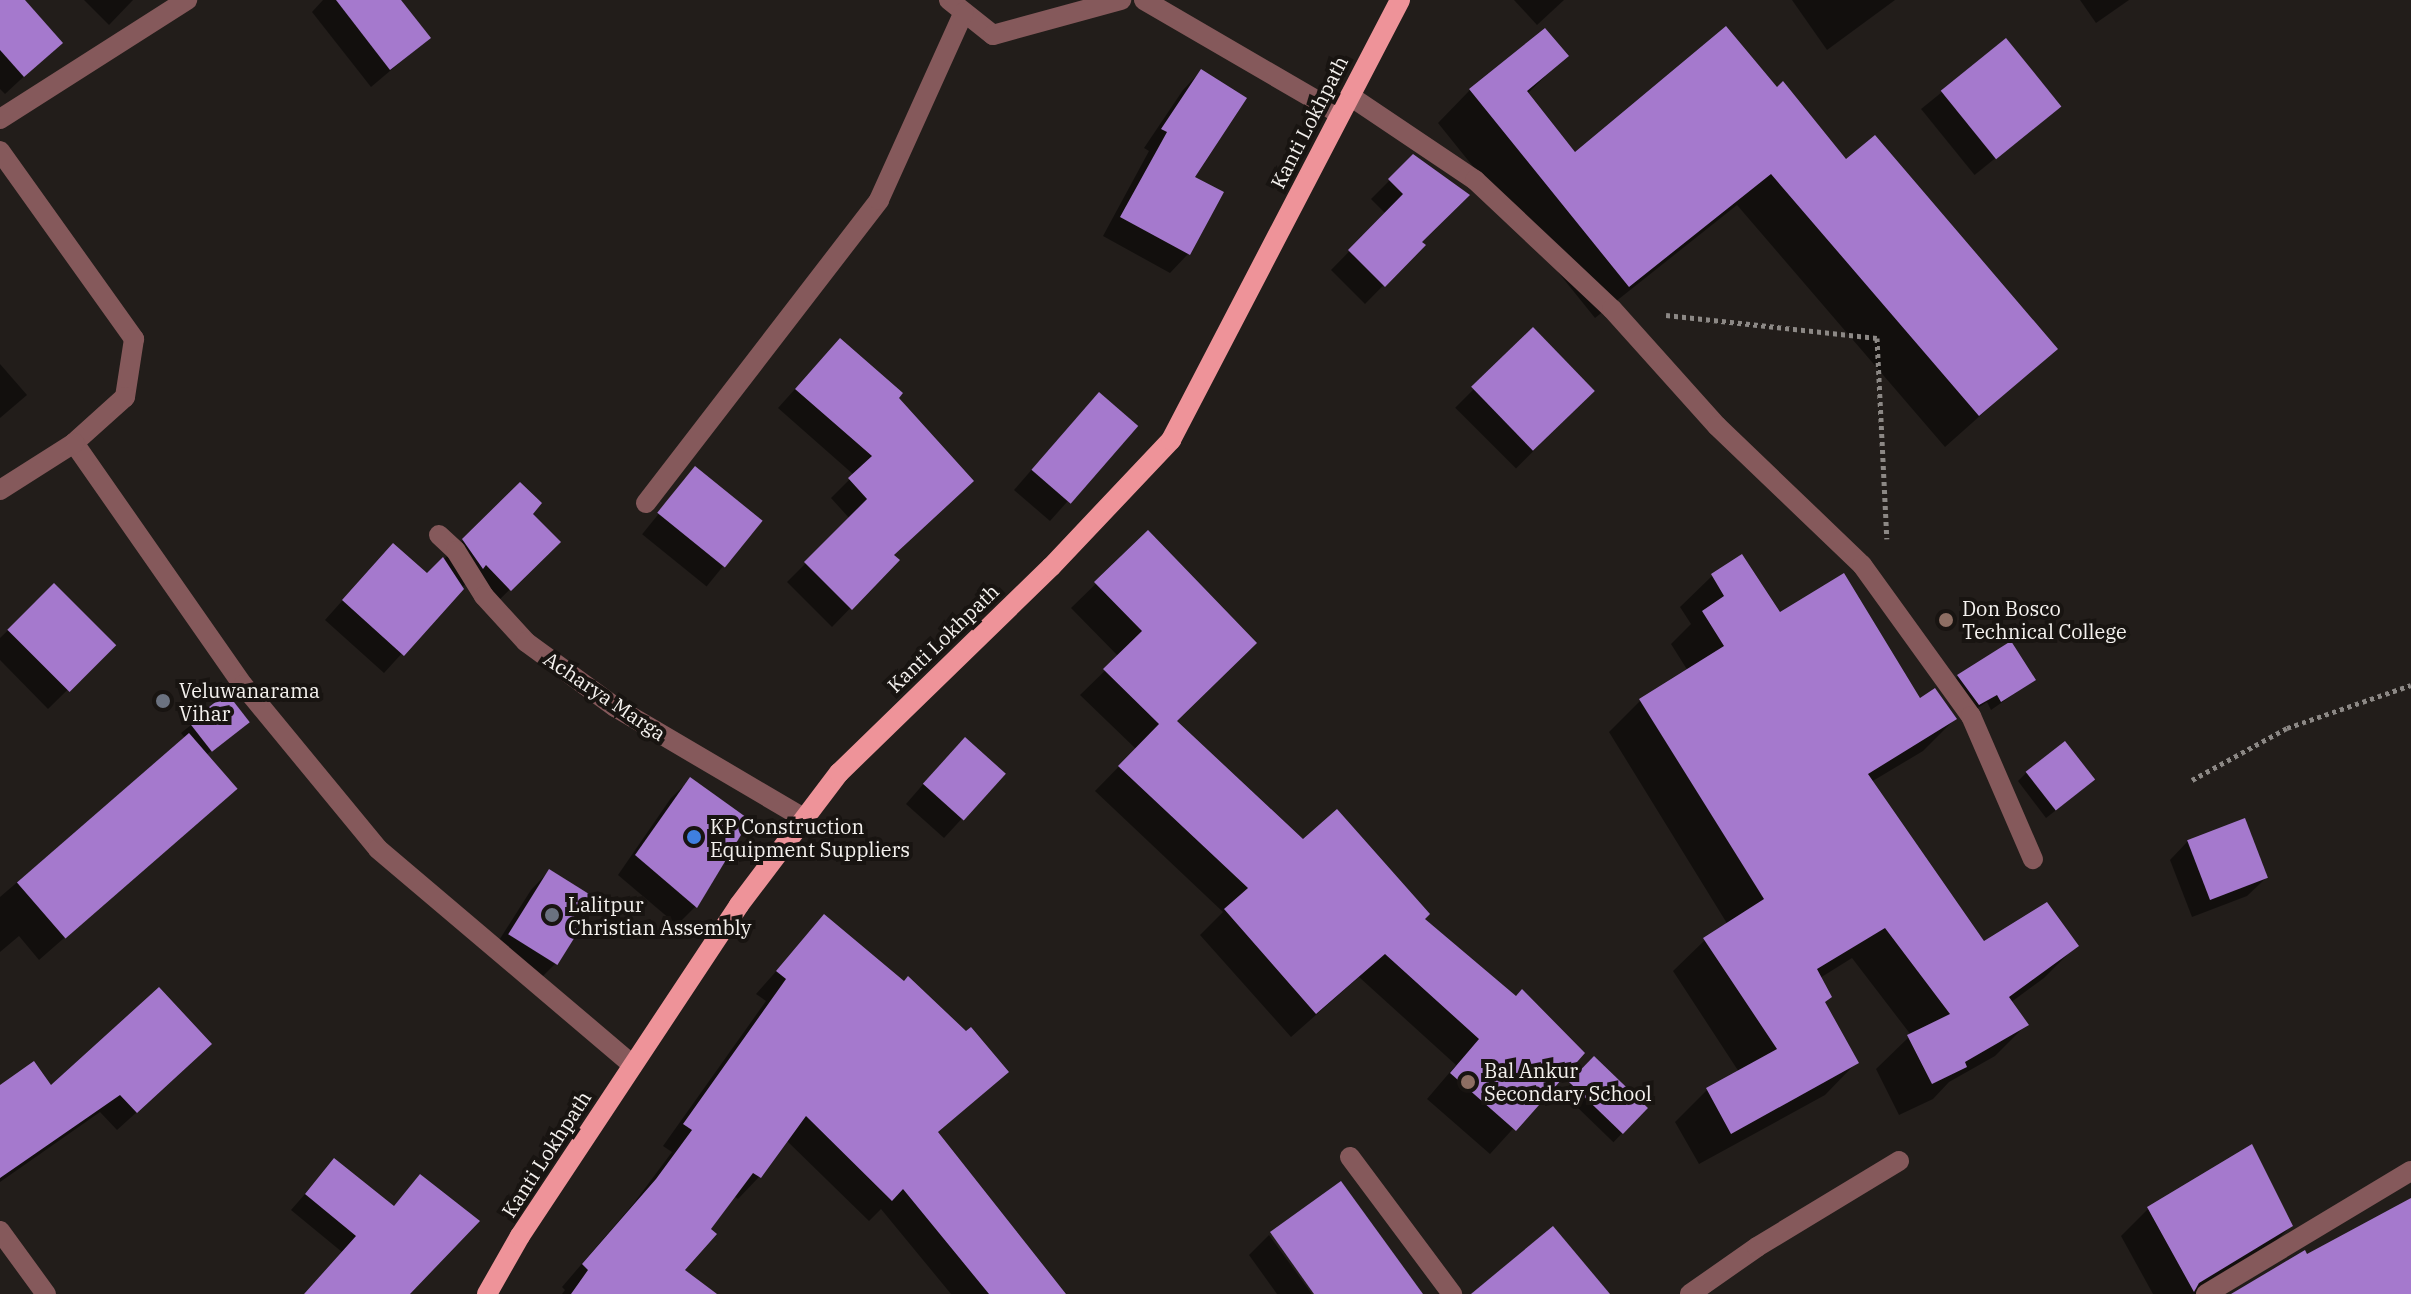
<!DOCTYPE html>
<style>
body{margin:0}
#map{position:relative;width:2411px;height:1294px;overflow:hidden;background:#221d1a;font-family:"IBM Plex Serif",serif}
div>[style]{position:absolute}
.shadow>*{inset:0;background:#0007;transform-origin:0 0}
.building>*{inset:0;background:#a579cd;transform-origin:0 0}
.path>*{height:5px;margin-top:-2.5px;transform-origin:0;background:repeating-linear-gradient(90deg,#8c8885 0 4px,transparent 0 8px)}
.minor>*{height:20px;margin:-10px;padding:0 10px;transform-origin:10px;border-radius:10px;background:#85595b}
.primary>*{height:20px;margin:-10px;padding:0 10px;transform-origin:10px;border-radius:10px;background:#ee9399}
.dots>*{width:22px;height:22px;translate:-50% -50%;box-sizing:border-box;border:4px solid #181411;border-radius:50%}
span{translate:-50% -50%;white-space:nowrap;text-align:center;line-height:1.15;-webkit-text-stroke:8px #181411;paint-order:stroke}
.street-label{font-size:20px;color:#f5f2ef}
.poi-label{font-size:20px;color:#f5f2ef}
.left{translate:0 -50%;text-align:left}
</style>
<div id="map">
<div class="shadow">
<div style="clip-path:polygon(0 0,22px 0,60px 43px,5px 94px,0 89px)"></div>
<div style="clip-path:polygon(84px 0,133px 0,109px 25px)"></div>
<div style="clip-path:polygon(323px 0,399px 0,429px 38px,371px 87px,312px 12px)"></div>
<div style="clip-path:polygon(1514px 0,1564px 0,1537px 25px)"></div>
<div style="clip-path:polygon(1792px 0,1895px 0,1827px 50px)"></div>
<div style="clip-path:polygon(2080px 0,2129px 0,2096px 23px)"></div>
<div style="left:2005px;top:41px;width:85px;height:108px;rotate:51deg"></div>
<div style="clip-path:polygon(1566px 56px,1527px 94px,1575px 155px,1777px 90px,1845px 162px,2055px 349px,1945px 447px,1737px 205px,1595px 318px,1438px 123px,1470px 90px)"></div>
<div style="clip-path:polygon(1201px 71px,1192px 178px,1221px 193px,1188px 254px,1170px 273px,1103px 236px,1149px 151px,1144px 148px,1183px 90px)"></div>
<div style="clip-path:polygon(1413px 157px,1420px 242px,1423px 245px,1365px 304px,1331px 270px,1386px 214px,1371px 199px)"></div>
<div style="left:1533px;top:330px;width:86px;height:110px;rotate:45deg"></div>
<div style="clip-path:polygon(822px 359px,896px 398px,892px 556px,897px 560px,832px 627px,787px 582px,850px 519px,831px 498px,854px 475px,778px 408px)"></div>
<div style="clip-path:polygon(0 364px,27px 395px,0 418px)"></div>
<div style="clip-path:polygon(1081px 413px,1135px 426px,1050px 521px,1014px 490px)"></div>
<div style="left:695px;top:469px;width:83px;height:84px;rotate:39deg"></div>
<div style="clip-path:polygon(520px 484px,530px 514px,558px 542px,491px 608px,467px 582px,384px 673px,325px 620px,375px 564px,427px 576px)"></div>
<div style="clip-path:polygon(1148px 533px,1174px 722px,1303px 842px,1422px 920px,1582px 1053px,1490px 1154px,1427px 1099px,1456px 1065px,1359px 977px,1291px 1037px,1200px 935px,1223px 912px,1095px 791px,1136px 749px,1080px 695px,1119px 657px,1071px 608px)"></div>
<div style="clip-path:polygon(1712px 576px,1955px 719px,1923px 751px,1871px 782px,1983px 944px,2076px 946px,2044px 978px,2010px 1003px,2026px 1025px,1995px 1056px,1949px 1082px,1933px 1099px,1899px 1115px,1876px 1069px,1911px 1035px,1852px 958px,1820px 978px,1823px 1002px,1856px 1063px,1825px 1095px,1699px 1164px,1675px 1122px,1707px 1090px,1739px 1072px,1673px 971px,1705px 940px,1728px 925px,1609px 732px,1641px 700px,1688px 671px,1671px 644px,1691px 624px,1680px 607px)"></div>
<div style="clip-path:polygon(54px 586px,113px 645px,48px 709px,0 660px,0 638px)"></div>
<div style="clip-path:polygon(1958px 676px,2034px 680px,1991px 710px,1987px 702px,1970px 713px,1950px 685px)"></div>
<div style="clip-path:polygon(227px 696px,238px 730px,206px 755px,234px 789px,39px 960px,19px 936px,0 952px,0 897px,185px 738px,181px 733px)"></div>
<div style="clip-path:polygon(946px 758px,1003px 774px,944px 838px,906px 804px)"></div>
<div style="clip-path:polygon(2026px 773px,2083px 789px,2046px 818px,2018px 781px)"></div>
<div style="clip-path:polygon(690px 780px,747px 820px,695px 907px,677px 925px,618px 875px,671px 798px)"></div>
<div style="clip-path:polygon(2188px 841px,2266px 878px,2247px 896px,2192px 917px,2170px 860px)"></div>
<div style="clip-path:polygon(549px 871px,555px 964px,537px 982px,491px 953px,531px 890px)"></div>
<div style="clip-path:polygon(824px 917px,1006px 1072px,937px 1133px,1063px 1294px,951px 1294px,881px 1209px,869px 1221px,786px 1140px,759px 1177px,738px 1199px,734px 1196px,682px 1270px,714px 1294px,562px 1294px,565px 1290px,562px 1287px,634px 1203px,672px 1152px,663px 1146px,766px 1001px,756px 994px)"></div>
<div style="left:1595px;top:1059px;width:71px;height:47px;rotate:44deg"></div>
<div style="clip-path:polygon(191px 1063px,117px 1130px,100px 1112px,0 1182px,0 1087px,51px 1088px)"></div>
<div style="clip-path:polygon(334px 1161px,393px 1208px,420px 1177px,406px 1294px,304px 1294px,342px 1252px,291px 1210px)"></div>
<div style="clip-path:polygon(2148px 1209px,2291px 1226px,2264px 1253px,2196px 1294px,2153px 1294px,2121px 1236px)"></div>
<div style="clip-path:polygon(1269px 1235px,1312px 1294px,1277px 1294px,1249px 1255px)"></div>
</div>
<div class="building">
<div style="clip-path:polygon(0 0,25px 0,63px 43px,24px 77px,0 50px)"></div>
<div style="clip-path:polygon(336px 0,401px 0,431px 38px,390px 70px)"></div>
<div style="clip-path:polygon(1726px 26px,1777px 87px,1783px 81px,1846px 159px,1875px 135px,2058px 349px,1979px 416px,1771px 174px,1629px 287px,1469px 89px,1545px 28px,1569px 56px,1527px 91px,1575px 152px)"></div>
<div style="left:2006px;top:38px;width:88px;height:84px;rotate:51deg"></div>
<div style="clip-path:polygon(1201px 69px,1247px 98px,1195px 177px,1224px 192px,1190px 255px,1120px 217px,1167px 132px,1161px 129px)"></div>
<div style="clip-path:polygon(1413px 154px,1470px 195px,1422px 242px,1426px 245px,1385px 287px,1348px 250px,1403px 194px,1388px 179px)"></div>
<div style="left:1533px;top:327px;width:89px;height:86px;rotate:46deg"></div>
<div style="clip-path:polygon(840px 338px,903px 393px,899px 398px,974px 481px,894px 555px,900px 560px,852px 610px,804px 562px,867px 499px,848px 478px,872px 456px,795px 389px)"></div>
<div style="left:1099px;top:392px;width:52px;height:103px;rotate:41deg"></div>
<div style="left:695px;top:466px;width:87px;height:60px;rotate:39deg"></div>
<div style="clip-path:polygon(520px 482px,542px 503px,533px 514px,561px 542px,511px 591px,486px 565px,483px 569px,462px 539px)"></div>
<div style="clip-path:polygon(1148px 530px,1257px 643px,1177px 721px,1303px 839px,1337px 809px,1430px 914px,1425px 919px,1516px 996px,1522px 989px,1585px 1053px,1516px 1131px,1450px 1073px,1479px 1039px,1385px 954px,1316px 1014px,1224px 909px,1248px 888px,1118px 766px,1159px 724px,1103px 669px,1142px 631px,1094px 582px)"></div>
<div style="clip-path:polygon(393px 543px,427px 573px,443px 557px,464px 589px,404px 656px,342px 600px)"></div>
<div style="clip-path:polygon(1742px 554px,1780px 612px,1844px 573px,1920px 698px,1935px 688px,1957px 719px,1868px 774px,1984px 941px,2047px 902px,2079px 946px,2009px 997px,2029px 1025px,1965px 1062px,1967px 1067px,1932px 1084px,1907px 1035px,1950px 1014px,1885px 928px,1817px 969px,1832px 997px,1825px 1002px,1859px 1063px,1731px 1134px,1706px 1088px,1777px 1049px,1703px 938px,1764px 899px,1639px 699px,1724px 646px,1702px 611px,1724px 596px,1711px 574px)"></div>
<div style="left:54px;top:583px;width:88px;height:66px;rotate:45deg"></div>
<div style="clip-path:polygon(2011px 641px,2036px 680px,2001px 702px,1997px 695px,1979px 705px,1957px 675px)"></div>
<div style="left:227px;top:693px;width:37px;height:48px;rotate:52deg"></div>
<div style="left:189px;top:733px;width:74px;height:228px;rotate:49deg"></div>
<div style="left:965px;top:737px;width:55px;height:63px;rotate:42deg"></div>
<div style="left:2065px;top:741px;width:49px;height:50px;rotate:52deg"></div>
<div style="clip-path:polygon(690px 777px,750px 820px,697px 908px,635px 855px)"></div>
<div style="left:2245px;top:818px;width:64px;height:62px;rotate:69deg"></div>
<div style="left:549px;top:869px;width:58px;height:77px;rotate:32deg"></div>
<div style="clip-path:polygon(824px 914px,904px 981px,908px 976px,966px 1031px,971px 1027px,1009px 1072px,938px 1132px,1066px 1294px,989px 1294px,903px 1189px,892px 1201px,806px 1116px,761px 1178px,753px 1173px,711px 1229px,717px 1234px,685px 1270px,717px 1294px,571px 1294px,588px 1270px,582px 1264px,656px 1179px,692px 1130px,683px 1124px,786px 979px,776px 971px)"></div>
<div style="clip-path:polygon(159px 987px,212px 1044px,137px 1113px,120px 1095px,0 1178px,0 1085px,34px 1061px,51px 1085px)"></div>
<div style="left:1594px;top:1056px;width:75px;height:36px;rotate:44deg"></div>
<div style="clip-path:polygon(2252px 1144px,2293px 1226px,2199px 1283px,2194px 1292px,2147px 1207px)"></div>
<div style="clip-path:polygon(334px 1158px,394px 1206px,420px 1174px,480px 1221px,410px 1294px,304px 1294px,356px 1236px,305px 1194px)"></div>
<div style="clip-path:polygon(1341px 1181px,1423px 1294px,1314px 1294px,1270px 1232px)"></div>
<div style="clip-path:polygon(2411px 1198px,2411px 1294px,2231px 1294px,2305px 1250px,2307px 1254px)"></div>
<div style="clip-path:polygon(1553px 1226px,1610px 1294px,1471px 1294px)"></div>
</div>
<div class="path">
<div style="left:1666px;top:315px;width:212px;rotate:6.2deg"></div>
<div style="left:1877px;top:338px;width:201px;rotate:87.2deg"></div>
<div style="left:2192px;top:780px;width:108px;rotate:-28.7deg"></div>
<div style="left:2287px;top:728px;width:131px;rotate:-19.1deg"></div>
</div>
<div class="minor">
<div style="left:949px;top:0;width:56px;rotate:38.5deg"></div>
<div style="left:993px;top:35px;width:133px;rotate:-15.3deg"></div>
<div style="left:1144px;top:0;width:227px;rotate:30.2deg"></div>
<div style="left:1350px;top:96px;width:151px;rotate:33.9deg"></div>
<div style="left:1475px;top:180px;width:188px;rotate:43.3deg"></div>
<div style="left:1612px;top:309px;width:157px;rotate:48.1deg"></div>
<div style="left:1717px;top:426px;width:201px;rotate:43.8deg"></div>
<div style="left:1862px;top:565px;width:186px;rotate:54.2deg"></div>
<div style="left:1971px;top:716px;width:156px;rotate:66.6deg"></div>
<div style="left:0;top:119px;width:222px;rotate:-32.5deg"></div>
<div style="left:0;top:151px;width:231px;rotate:54.5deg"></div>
<div style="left:134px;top:339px;width:59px;rotate:98.8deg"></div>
<div style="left:125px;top:397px;width:69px;rotate:138deg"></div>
<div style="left:74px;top:443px;width:295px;rotate:55.1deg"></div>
<div style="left:243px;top:685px;width:212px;rotate:50.5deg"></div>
<div style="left:378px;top:849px;width:334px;rotate:40.3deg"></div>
<div style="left:0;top:490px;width:88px;rotate:-32.4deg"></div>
<div style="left:646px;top:503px;width:382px;rotate:-52.4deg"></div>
<div style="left:879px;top:200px;width:206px;rotate:-65.7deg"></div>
<div style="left:439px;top:535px;width:23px;rotate:43deg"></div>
<div style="left:456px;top:551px;width:53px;rotate:58.1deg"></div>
<div style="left:484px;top:596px;width:62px;rotate:47.6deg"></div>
<div style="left:526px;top:642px;width:110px;rotate:36.1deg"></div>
<div style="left:615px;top:707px;width:221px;rotate:30.5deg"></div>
<div style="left:1350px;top:1157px;width:171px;rotate:53.3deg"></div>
<div style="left:0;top:1231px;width:78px;rotate:53.9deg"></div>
<div style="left:1690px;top:1294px;width:82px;rotate:-35deg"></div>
<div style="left:1757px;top:1247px;width:166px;rotate:-31.2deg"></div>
<div style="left:2206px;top:1294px;width:239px;rotate:-31deg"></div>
</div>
<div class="primary">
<div style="left:487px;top:1294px;width:67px;rotate:-60.4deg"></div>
<div style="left:520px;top:1236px;width:397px;rotate:-56.5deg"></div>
<div style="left:739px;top:905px;width:166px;rotate:-52.9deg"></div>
<div style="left:839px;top:773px;width:296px;rotate:-44.2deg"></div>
<div style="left:1051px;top:567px;width:175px;rotate:-46.6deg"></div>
<div style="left:1171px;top:440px;width:496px;rotate:-62.5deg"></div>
</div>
<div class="dots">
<div style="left:1946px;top:620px;background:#8d6e63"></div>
<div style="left:163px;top:701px;background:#6b7280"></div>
<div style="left:694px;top:837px;background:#3f7fe0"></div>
<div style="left:552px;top:915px;background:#6b7280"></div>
<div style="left:1468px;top:1082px;background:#8d6e63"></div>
</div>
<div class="street-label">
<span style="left:1309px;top:122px;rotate:-63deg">Kanti Lokhpath</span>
<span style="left:943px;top:638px;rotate:-44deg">Kanti Lokhpath</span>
<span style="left:605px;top:696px;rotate:34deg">Acharya Marga</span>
<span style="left:546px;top:1154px;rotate:-57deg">Kanti Lokhpath</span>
</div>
<div class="poi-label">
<span class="left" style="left:1962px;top:620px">Don Bosco<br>Technical College</span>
<span class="left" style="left:179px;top:702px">Veluwanarama<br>Vihar</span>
<span class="left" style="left:710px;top:838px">KP Construction<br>Equipment Suppliers</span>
<span class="left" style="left:568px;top:916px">Lalitpur<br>Christian Assembly</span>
<span class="left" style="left:1484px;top:1082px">Bal Ankur<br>Secondary School</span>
</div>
</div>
